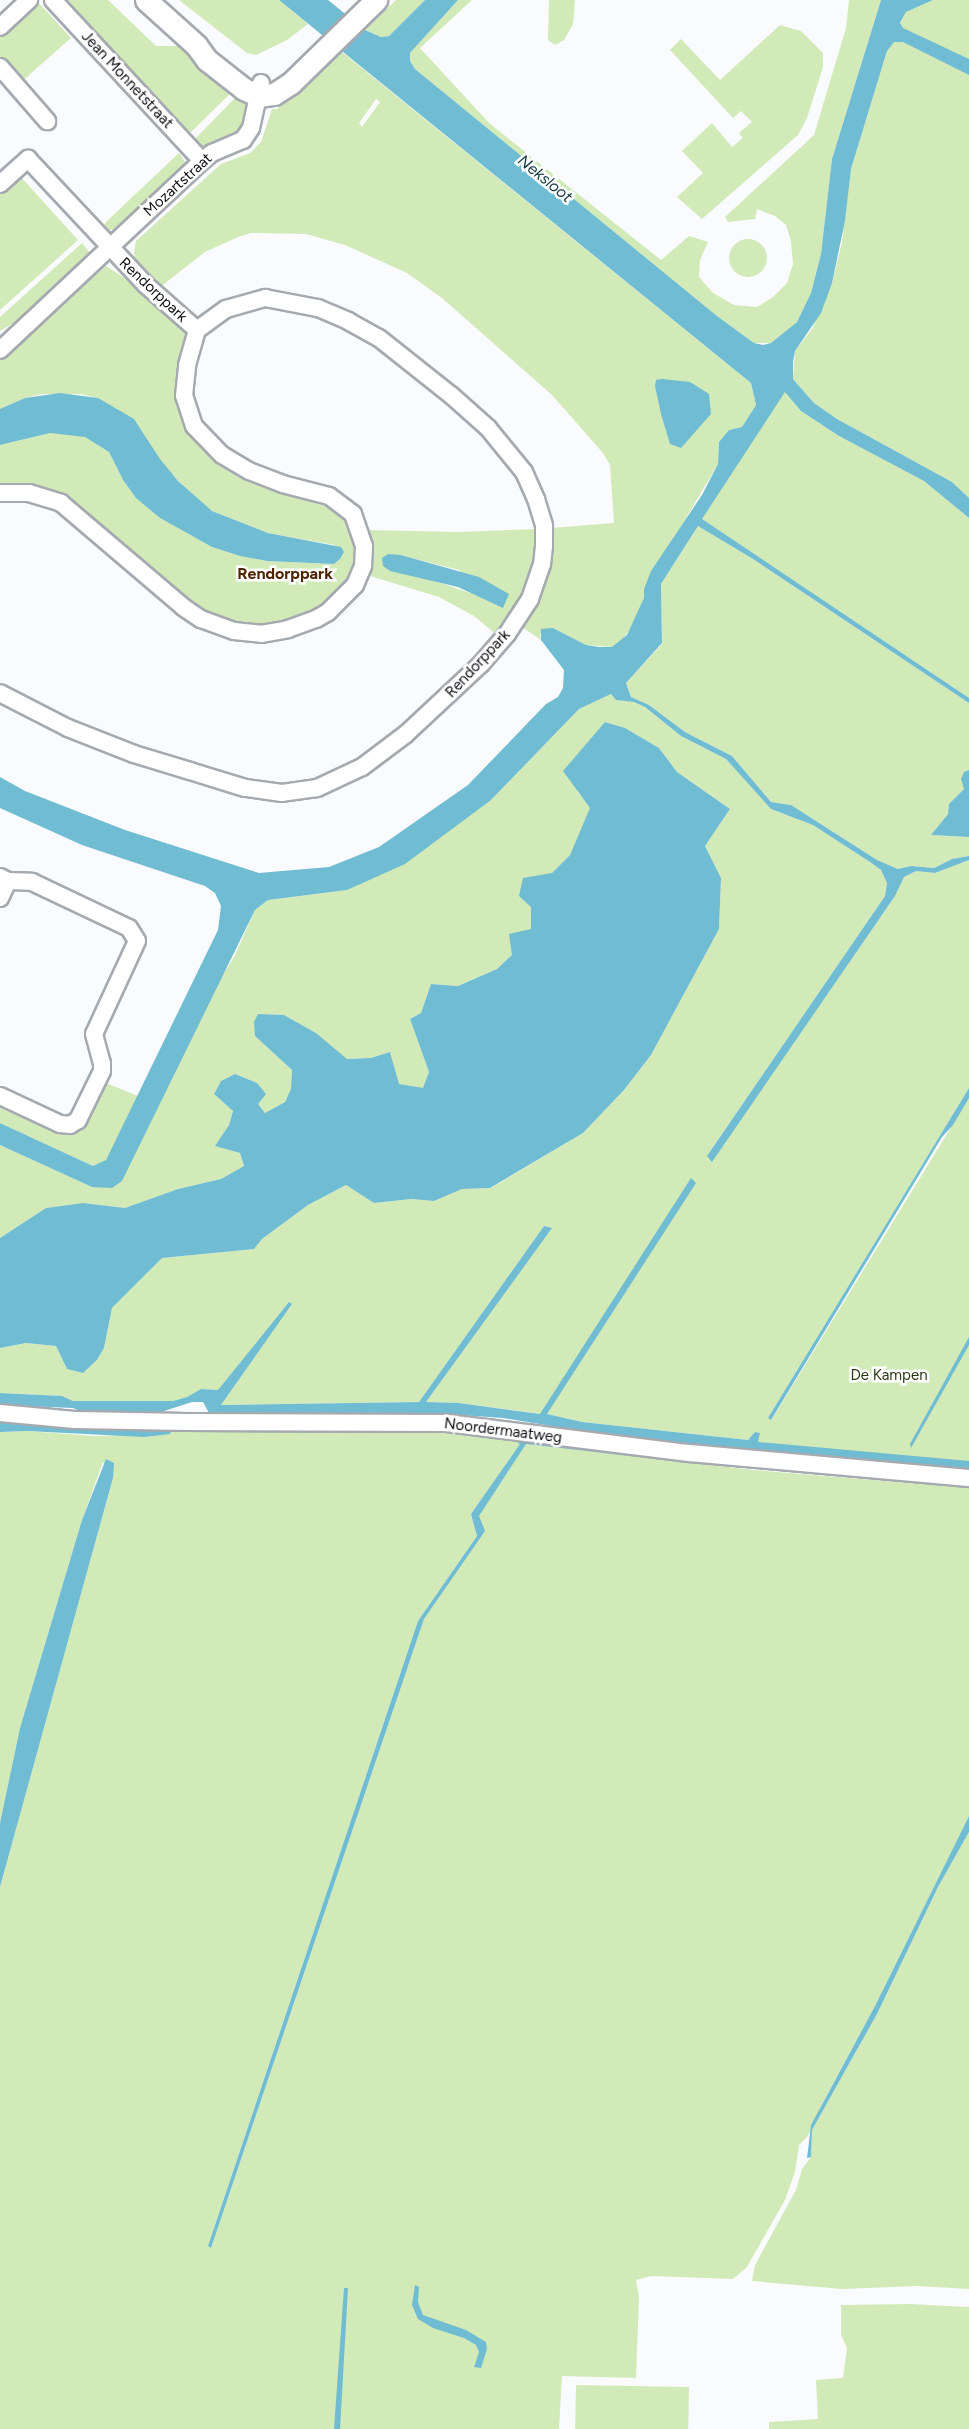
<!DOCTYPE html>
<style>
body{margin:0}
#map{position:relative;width:969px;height:2429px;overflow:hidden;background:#fafbfe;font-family:Figtree,sans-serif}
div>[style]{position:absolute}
.green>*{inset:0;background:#d1eab8;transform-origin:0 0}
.round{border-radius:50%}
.water>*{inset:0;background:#70bcd2}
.roads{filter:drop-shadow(2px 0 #a5aab0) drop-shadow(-2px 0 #a5aab0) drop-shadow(0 2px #a5aab0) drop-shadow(0 -2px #a5aab0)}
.minor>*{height:16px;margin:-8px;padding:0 8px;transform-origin:8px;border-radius:8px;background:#fff}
.major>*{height:21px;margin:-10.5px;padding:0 10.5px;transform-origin:10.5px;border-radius:10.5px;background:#fff}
span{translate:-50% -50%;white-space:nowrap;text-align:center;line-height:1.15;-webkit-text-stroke:5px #fff;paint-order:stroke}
.street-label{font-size:15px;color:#0c0d10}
.park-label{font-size:15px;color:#273910}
.water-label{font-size:16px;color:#143842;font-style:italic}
.neighbourhood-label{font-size:16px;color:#4f2400;font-weight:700}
</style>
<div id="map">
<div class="green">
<div style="clip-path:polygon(66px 0,108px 0,156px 46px,183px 46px,234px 90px,189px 134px)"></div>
<div style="clip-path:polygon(179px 0,279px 0,308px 24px,287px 40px,256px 55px,247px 53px)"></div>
<div style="clip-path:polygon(396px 0,425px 0,389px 36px,381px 37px,365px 30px)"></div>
<div style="clip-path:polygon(458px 0,472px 0,420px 48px,489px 123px,661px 260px,689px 236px,708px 242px,700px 260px,699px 277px,713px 293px,734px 305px,757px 307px,773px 297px,787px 283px,793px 264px,791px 241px,786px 225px,775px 216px,757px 209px,755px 219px,728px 222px,725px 217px,814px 135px,846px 28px,849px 0,881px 0,832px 159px,821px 254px,811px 293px,797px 322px,771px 343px,754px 343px,717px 316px,415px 69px,410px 61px,410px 53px)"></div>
<div style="clip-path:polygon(549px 0,575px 0,573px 24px,564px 40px,555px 45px,548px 40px)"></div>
<div style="clip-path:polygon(933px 0,969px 0,969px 498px,952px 482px,837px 419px,814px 403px,793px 379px,795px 351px,812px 329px,832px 283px,842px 242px,851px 169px,887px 51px,906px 12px)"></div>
<div style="clip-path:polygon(38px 2px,71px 38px,20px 83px,0 60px,0 36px)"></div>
<div style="clip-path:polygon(780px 25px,801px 31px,823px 53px,823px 67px,807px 118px,798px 135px,702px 219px,677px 197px,703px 173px,682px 151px,712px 123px,732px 147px,743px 138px,739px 133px,752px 122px,741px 111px,733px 118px,670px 50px,681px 39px,720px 80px)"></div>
<div style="clip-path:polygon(evenodd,342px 52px,751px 383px,756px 405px,742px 427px,729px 430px,719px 442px,718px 464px,644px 589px,644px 598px,635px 622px,621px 642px,612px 647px,586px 645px,553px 628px,540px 634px,541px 640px,522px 627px,535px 607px,551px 561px,551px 528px,614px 523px,610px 465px,603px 453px,552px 395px,442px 298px,407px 273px,345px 245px,306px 234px,251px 233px,238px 237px,205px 252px,159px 288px,136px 265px,134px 253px,136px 241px,221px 164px,250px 153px,261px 142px,272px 109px,277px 109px,342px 52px,376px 99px,380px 102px,362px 127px,359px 123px,376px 99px)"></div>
<div style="clip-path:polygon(238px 95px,246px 105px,240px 129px,235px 134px,204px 148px,195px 139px)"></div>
<div style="clip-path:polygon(179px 153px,186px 163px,185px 168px,122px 229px,109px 230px,104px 225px,107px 221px)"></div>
<div style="clip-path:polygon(20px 176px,78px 240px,0 310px,0 194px)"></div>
<div class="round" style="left:729px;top:239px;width:38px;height:38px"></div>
<div style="clip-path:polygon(82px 243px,90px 253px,87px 258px,17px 321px,0 331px,0 317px)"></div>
<div style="clip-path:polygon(106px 266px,123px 277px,182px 327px,188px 336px,178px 378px,198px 441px,214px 462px,240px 478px,273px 491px,328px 507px,336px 512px,353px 530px,359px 557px,343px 592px,304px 620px,245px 628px,199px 610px,76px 506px,0 486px,0 445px,50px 433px,72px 434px,85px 437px,109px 452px,123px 480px,133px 494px,160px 518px,212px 547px,240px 556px,267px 561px,334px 564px,340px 559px,335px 545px,268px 533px,212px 511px,196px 499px,98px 398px,80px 394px,42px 394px,25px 398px,0 409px,0 360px)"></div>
<div style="clip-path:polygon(785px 391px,801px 411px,839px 436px,924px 481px,969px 518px,969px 698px,701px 519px)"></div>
<div style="clip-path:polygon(698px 526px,753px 559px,969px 703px,969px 770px,964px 772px,964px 789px,949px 804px,948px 814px,931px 835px,969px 837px,969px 856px,952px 859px,934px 868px,911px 866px,898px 869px,877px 860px,791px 805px,771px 802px,732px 756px,685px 732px,649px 705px,631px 697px,626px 683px,662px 644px,661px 584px)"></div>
<div style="clip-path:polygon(evenodd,535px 529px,534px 569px,516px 608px,497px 635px,474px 616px,439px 597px,370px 576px,372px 557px,368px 530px,459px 532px,535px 529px,400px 555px,459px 570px,479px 596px,432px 580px,400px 555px)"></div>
<div style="clip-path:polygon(611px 694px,616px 700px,634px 702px,645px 707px,681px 736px,726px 759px,771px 809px,813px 825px,870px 862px,881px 870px,887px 883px,885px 896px,707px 1156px,712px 1161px,895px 896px,904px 877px,916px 871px,935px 873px,969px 860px,969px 1088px,768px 1418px,772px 1419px,969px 1098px,969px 1466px,757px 1442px,760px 1433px,755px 1432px,748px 1440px,582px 1422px,546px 1414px,695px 1183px,691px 1179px,541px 1414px,459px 1403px,426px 1402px,551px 1228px,544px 1226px,419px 1402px,221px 1405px,291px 1305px,289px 1302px,219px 1390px,201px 1389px,187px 1397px,173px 1401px,73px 1401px,62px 1396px,0 1393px,0 1348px,26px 1343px,56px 1346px,67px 1369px,83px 1373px,97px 1360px,104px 1348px,112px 1308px,162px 1258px,254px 1249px,262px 1239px,308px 1205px,346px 1185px,375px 1203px,411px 1199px,434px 1201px,462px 1189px,491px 1188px,583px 1133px,624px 1090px,651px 1055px,719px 929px,721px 878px,705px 846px,730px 809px,677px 772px,659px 748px,625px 728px,605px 722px,577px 791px,591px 808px,570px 855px,552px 873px,531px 907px,531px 929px,512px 955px,497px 969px,458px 986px,431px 984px,421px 1013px,410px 1019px,429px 1072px,423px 1089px,398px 1084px,390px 1052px,371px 1058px,346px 1059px,316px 1033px,284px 1015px,258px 1014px,255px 1036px,292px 1070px,291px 1089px,285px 1102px,265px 1113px,258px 1104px,257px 1083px,235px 1074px,221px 1081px,214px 1094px,233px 1111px,229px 1125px,216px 1146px,240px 1153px,244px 1166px,221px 1179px,178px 1189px,125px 1208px,83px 1203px,46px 1208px,0 1238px,0 1145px,92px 1187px,234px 957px,255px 910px,268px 900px,347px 890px,491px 800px,579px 709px)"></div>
<div style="clip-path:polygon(106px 1083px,138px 1096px,111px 1152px,106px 1160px,99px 1164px,93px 1166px,0 1123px,0 1108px,57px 1132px,74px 1134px,86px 1124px)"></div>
<div style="clip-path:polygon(386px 1430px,459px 1432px,516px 1439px,521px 1443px,471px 1514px,477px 1536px,418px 1621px,208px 2246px,211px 2248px,424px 1619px,484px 1531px,478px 1516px,526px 1444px,754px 1470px,969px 1488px,969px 1816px,875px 2006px,822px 2104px,808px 2136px,799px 2145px,795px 2172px,785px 2200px,747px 2267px,733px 2279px,651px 2276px,636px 2280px,639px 2297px,636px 2378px,562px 2376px,559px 2429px,0 2429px,0 1887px,113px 1478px,103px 1462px,82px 1520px,20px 1728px,0 1823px,0 1432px,27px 1431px,94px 1436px,170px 1434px,171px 1431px)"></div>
<div style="clip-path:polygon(969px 1832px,969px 2289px,918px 2286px,842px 2289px,752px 2281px,755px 2265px,796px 2190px,802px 2169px,811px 2157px,812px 2130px,877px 2014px,938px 1887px)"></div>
<div style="clip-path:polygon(910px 2304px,969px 2307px,969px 2429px,769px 2429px,769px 2422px,818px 2419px,816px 2380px,843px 2378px,847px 2348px,841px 2335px,841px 2305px)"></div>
<div style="left:576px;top:2385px;width:113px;height:44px;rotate:1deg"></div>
</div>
<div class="water">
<div style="clip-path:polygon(279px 0,328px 0,365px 30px,381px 37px,389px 36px,425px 0,458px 0,410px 53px,410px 61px,415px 69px,717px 316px,754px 343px,763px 345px,771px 343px,797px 322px,811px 293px,821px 254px,832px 159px,881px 0,933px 0,906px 12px,900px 23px,903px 28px,969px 59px,969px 75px,903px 42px,894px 42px,887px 51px,851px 169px,845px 221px,832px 283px,821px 313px,795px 351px,793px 362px,793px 379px,814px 403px,837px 419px,952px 482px,969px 498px,969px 518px,924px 481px,839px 436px,801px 411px,785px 392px,702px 519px,969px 698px,969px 703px,753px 559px,698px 526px,661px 584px,662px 643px,626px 683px,631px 697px,649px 705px,685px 732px,732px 756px,771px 802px,791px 805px,877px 860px,898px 869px,911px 866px,934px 868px,952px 859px,969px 856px,969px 860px,935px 873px,916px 871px,904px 877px,895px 896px,712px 1162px,707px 1156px,885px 896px,887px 883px,881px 870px,870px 862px,813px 825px,771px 809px,726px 759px,681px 736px,645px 707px,634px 702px,616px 700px,611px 694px,579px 709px,491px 800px,405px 864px,347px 890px,268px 900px,255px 910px,122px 1181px,112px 1188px,92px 1187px,0 1145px,0 1123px,93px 1166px,106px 1160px,218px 930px,221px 906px,215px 893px,205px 886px,82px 845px,0 808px,0 777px,25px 791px,125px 830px,259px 873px,329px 867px,379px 847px,468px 785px,546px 704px,558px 697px,563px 688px,564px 670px,541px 640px,541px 629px,553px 628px,586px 645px,599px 647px,612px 647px,627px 635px,644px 598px,644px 589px,651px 571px,702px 495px,718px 464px,719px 442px,729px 430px,742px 427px,756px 405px,751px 383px)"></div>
<div style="clip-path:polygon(662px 379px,690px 382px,709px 394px,711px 414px,681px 448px,670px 444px,661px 414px,655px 386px,656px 380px)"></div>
<div style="clip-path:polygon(60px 393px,98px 398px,134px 419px,160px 459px,178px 481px,212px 511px,268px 533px,341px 547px,344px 552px,340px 559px,334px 564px,267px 561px,240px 556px,212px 547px,160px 518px,136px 498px,123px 480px,109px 452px,85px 437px,50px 433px,0 445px,0 409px,25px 398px)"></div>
<div style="clip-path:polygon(388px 554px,401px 555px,479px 577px,509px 594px,503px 608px,458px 587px,390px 571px,383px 566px,382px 558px)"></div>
<div style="clip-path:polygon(605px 722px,625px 728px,659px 748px,677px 772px,730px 809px,705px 846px,721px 878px,719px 929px,651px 1055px,624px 1090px,583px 1133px,490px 1188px,462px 1189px,434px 1201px,411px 1199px,374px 1203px,346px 1185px,308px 1205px,262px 1239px,254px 1249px,162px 1258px,112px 1308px,104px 1348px,97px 1360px,83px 1373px,67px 1369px,56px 1346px,26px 1343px,0 1348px,0 1238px,46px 1208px,83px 1203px,125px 1208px,178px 1189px,221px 1179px,244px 1166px,240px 1153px,215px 1146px,229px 1125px,233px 1111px,214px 1094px,221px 1081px,235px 1074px,257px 1083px,266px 1094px,258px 1104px,265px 1113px,285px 1102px,291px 1089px,292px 1070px,255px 1036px,254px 1022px,258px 1014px,284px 1015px,316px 1033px,347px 1059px,371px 1058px,390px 1052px,399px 1084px,423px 1088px,429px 1072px,410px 1019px,421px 1013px,431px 984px,458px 986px,497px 969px,512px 955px,509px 934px,531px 929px,531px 907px,519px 896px,523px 878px,552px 873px,570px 855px,590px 808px,563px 771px)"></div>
<div style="clip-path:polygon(969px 770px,969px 837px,931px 835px,948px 814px,949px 804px,964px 789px,961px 779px,964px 772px)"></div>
<div style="clip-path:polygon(969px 1088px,969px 1098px,953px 1125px,942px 1137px,771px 1420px,768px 1418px)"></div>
<div style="clip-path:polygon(691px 1178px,696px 1183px,547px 1414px,582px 1422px,748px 1440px,755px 1432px,760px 1433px,758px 1442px,969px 1461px,969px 1470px,816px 1459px,576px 1430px,503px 1418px,433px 1413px,210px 1415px,203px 1402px,192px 1402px,161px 1412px,81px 1412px,73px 1408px,0 1405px,0 1393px,62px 1396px,73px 1401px,173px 1401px,187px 1397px,201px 1389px,218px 1390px,289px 1302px,292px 1304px,221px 1405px,419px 1402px,544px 1226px,552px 1228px,426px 1402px,459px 1403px,540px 1414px)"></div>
<div style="clip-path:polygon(969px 1337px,969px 1345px,911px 1448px,910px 1444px)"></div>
<div style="clip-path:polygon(0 1421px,171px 1429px,172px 1430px,170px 1434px,144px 1437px,27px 1431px,0 1432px)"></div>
<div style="clip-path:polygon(517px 1437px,969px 1483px,969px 1488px,673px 1461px,526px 1444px,479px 1516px,485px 1531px,424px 1619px,211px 2248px,208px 2246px,418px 1621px,477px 1536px,471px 1514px,520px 1444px,515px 1441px)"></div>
<div style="clip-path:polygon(106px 1459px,114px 1463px,113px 1478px,0 1887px,0 1823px,20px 1728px,82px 1520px)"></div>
<div style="clip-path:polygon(969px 1816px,969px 1832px,938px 1887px,877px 2014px,812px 2130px,811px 2157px,807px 2158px,811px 2125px,875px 2006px)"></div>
<div style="clip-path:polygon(415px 2285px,419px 2287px,418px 2302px,423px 2315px,466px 2330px,486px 2342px,487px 2349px,481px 2368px,474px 2367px,479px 2352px,476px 2345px,464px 2338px,433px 2328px,418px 2319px,412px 2305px)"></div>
<div style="clip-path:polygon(344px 2288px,348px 2288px,340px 2429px,334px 2429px)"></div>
</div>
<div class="roads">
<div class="minor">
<div style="left:53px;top:0;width:219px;rotate:47.2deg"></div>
<div style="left:0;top:27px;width:40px;rotate:-43deg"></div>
<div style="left:0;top:67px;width:72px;rotate:49deg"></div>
<div style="left:0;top:184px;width:38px;rotate:-42deg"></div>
<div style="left:28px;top:159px;width:173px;rotate:46.9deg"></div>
<div style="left:146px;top:285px;width:68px;rotate:41.4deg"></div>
<div style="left:0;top:350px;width:277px;rotate:-43.1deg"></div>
<div style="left:202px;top:161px;width:13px;rotate:-39deg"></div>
<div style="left:212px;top:153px;width:34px;rotate:-23deg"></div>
<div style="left:243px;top:140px;width:14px;rotate:-56deg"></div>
<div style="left:251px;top:128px;width:46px;rotate:-77.5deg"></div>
<div style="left:0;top:493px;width:29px"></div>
<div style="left:29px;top:493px;width:34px;rotate:17deg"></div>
<div style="left:61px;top:503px;width:160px;rotate:40.4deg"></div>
<div style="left:183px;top:607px;width:22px;rotate:34deg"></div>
<div style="left:201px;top:619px;width:35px;rotate:20deg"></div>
<div style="left:234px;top:631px;width:27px;rotate:6deg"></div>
<div style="left:261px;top:634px;width:27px;rotate:-10deg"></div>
<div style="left:288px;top:629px;width:30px;rotate:-20deg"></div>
<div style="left:316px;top:619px;width:14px;rotate:-30deg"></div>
<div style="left:328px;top:612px;width:38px;rotate:-45deg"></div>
<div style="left:355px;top:585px;width:21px;rotate:-67deg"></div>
<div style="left:363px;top:566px;width:20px;rotate:-87deg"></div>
<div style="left:364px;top:546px;width:34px;rotate:-109deg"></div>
<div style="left:353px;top:514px;width:30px;rotate:-143deg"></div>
<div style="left:329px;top:496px;width:48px;rotate:-165.4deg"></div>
<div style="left:283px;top:484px;width:36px;rotate:-159deg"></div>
<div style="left:249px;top:471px;width:31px;rotate:-149deg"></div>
<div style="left:222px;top:455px;width:40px;rotate:-134deg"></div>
<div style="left:194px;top:426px;width:32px;rotate:-108deg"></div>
<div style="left:184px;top:396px;width:31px;rotate:-84deg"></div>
<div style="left:187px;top:365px;width:36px;rotate:-74deg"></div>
<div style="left:197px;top:330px;width:36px;rotate:-36deg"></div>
<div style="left:226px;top:309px;width:41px;rotate:-15.8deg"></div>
<div style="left:265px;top:298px;width:54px;rotate:10.7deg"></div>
<div style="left:318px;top:308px;width:33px;rotate:23deg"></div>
<div style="left:348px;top:321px;width:35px;rotate:29deg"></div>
<div style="left:379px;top:338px;width:92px;rotate:38.4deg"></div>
<div style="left:451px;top:395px;width:50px;rotate:41.7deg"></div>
<div style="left:488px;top:428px;width:57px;rotate:50.7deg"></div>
<div style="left:524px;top:472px;width:30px;rotate:66deg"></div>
<div style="left:536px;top:499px;width:28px;rotate:73deg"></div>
<div style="left:544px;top:526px;width:20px;rotate:90deg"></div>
<div style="left:544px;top:546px;width:18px;rotate:96deg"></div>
<div style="left:542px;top:564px;width:37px;rotate:109deg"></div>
<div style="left:530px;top:599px;width:42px;rotate:123.3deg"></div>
<div style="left:507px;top:634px;width:40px;rotate:131deg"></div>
<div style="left:481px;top:664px;width:103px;rotate:137deg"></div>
<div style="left:406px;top:734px;width:55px;rotate:143.1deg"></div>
<div style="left:362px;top:767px;width:50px;rotate:155deg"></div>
<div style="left:317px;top:788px;width:35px;rotate:172deg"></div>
<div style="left:282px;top:793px;width:37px;rotate:-172deg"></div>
<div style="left:245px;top:788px;width:58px;rotate:-162.8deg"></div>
<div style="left:190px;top:771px;width:59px;rotate:-163.1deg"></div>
<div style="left:134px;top:754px;width:71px;rotate:-158.5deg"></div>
<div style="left:68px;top:728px;width:76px;rotate:-152.8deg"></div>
<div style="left:0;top:877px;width:9px;rotate:27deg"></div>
<div style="left:8px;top:881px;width:24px;rotate:2deg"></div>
<div style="left:32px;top:882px;width:107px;rotate:25.4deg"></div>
<div style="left:129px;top:928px;width:15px;rotate:58deg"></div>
<div style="left:137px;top:941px;width:102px;rotate:114.8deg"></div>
<div style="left:94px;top:1034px;width:30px;rotate:75deg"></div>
<div style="left:102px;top:1063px;width:8px;rotate:90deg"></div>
<div style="left:102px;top:1071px;width:55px;rotate:116.1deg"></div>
<div style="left:78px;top:1120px;width:9px;rotate:148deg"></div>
<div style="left:70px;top:1125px;width:10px;rotate:-174deg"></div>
<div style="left:60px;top:1124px;width:66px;rotate:-155deg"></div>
<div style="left:0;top:898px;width:19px;rotate:-65deg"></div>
<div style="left:0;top:1413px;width:75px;rotate:5.3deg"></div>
<div style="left:75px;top:1420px;width:112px;rotate:1deg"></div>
<div style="left:187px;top:1422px;width:260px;rotate:0.2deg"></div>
<div style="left:447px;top:1423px;width:244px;rotate:7.1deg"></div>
<div style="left:689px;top:1453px;width:281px;rotate:5.1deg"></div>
</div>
<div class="major">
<div style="left:146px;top:0;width:67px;rotate:42deg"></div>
<div style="left:196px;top:45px;width:19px;rotate:54deg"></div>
<div style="left:207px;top:60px;width:47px;rotate:38.1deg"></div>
<div style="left:244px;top:89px;width:17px;rotate:25deg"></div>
<div style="left:259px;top:96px;width:15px;rotate:-8deg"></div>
<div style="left:274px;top:94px;width:20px;rotate:-33deg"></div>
<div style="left:291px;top:83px;width:119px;rotate:-44.3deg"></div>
</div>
</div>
<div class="street-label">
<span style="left:127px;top:80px;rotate:47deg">Jean Monnetstraat</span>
<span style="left:178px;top:185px;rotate:-42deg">Mozartstraat</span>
<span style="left:153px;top:290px;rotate:43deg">Rendorppark</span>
<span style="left:478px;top:664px;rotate:-47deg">Rendorppark</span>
<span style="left:503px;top:1431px;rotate:7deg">Noordermaatweg</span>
</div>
<div class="park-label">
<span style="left:889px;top:1376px">De Kampen</span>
</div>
<div class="water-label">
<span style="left:545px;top:179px;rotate:39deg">Neksloot</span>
</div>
<div class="neighbourhood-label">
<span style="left:285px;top:574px">Rendorppark</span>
</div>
</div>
